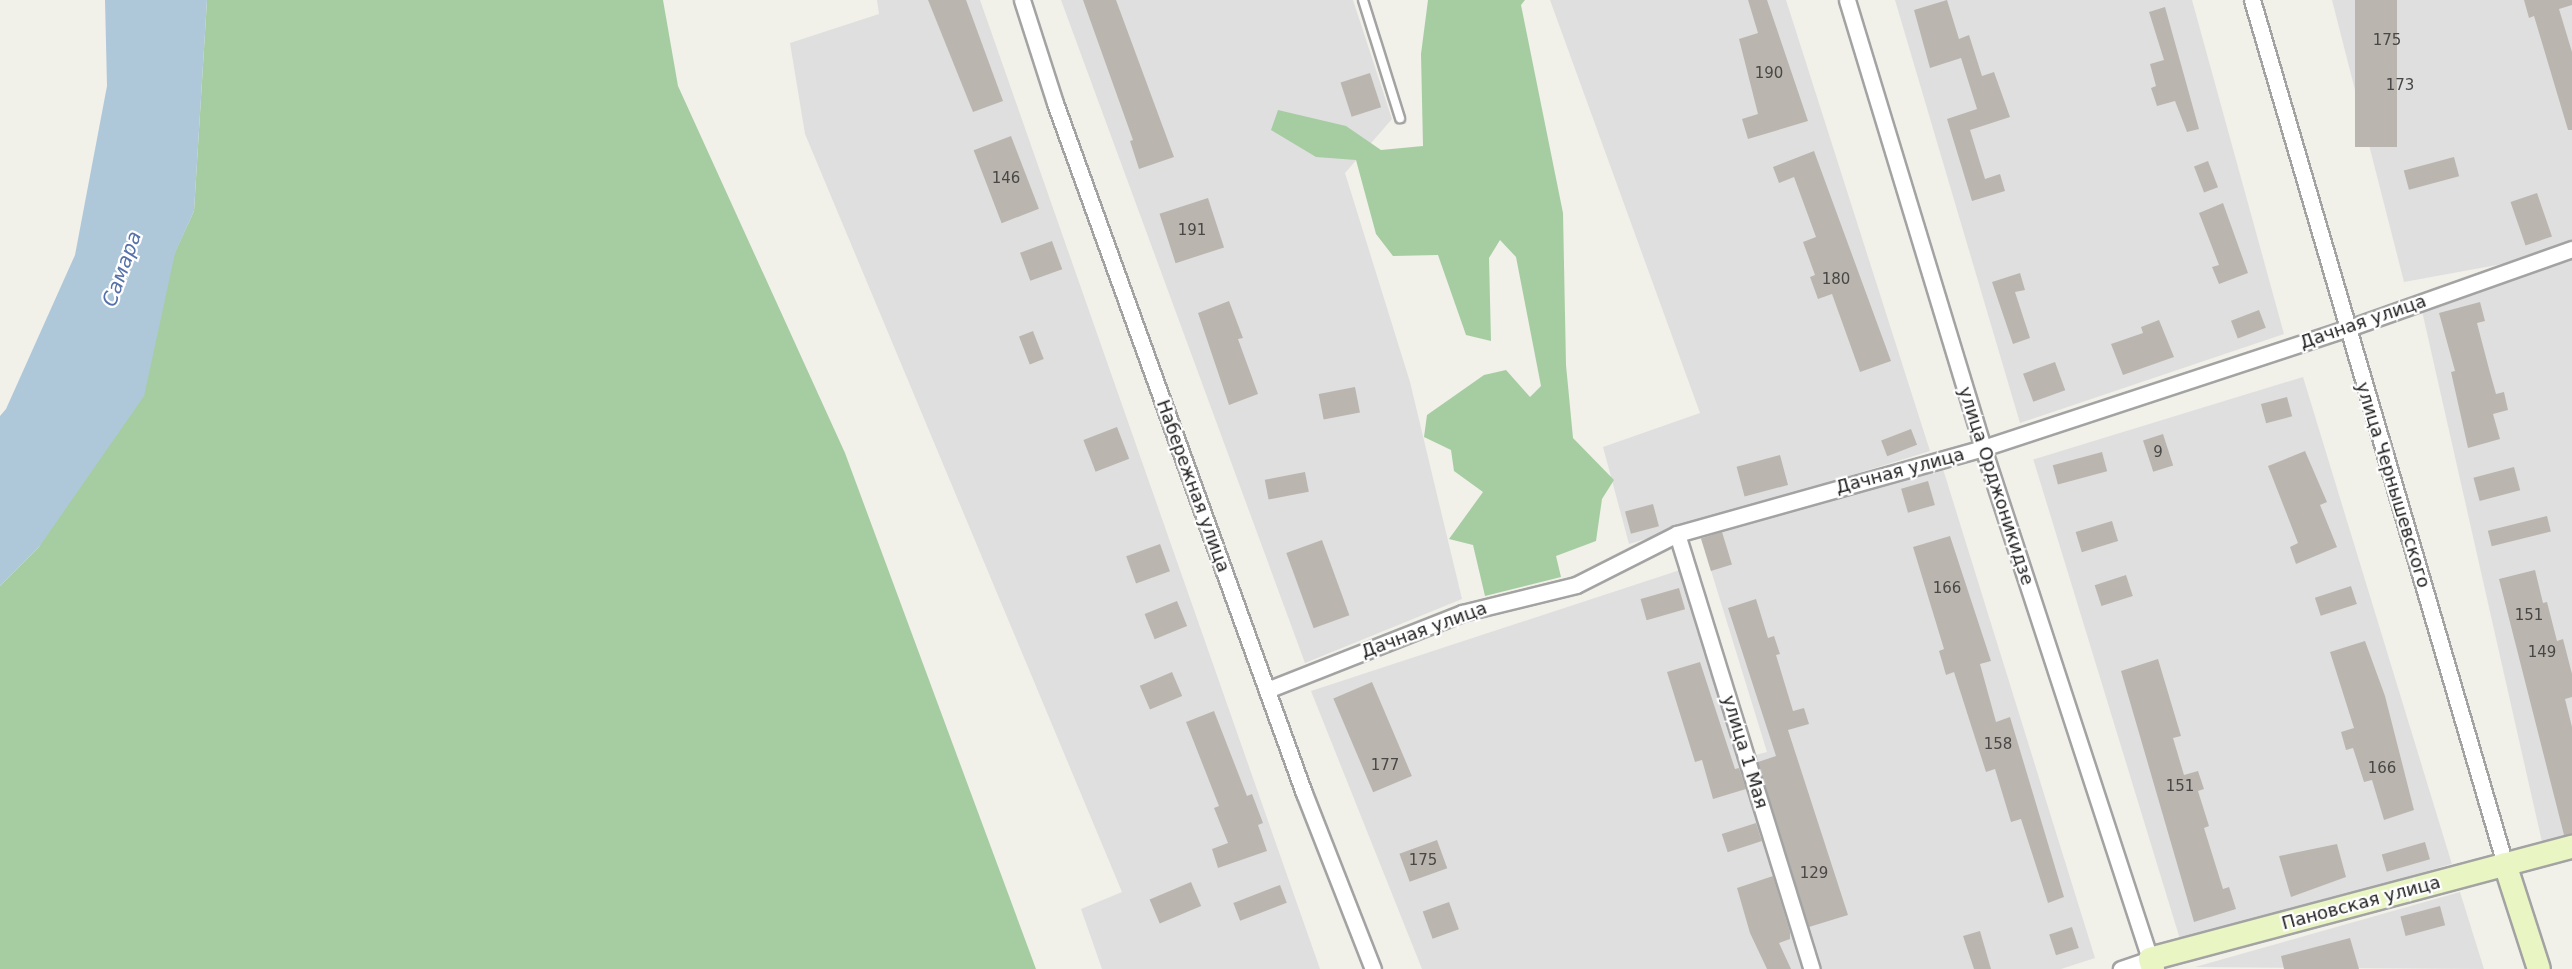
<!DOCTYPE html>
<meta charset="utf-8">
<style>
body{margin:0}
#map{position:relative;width:2572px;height:969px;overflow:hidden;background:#f1f0e9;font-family:"DejaVu Sans",sans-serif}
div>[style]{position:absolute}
.residential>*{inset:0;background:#e0dfdf;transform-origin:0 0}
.forest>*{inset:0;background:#a6cda2}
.water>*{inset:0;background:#aec8da}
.building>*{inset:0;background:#bab6af;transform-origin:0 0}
.roads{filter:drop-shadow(2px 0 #a3a3a3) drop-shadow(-2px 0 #a3a3a3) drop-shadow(0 2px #a3a3a3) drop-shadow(0 -2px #a3a3a3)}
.lane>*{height:8px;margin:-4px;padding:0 4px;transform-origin:4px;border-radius:4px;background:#fff}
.street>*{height:15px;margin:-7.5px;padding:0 7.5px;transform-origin:7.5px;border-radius:7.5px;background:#fff}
.secondary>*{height:22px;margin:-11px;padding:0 11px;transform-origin:11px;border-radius:11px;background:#e9f5c3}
span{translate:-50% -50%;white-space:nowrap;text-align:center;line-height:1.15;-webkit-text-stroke:4.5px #fff;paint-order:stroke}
.number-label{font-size:15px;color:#484745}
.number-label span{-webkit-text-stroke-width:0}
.street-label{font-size:18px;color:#222}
.water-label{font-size:20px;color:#5570aa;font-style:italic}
</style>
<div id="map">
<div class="residential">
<div style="clip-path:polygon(877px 0,980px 0,1320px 969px,1102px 969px,1081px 909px,1122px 892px,805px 134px,790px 43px,879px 14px)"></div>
<div style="clip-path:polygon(1061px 0,1353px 0,1392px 119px,1345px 173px,1410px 382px,1462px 599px,1305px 663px)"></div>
<div style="clip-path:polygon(1550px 0,1786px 0,1930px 451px,1629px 544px,1603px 447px,1700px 413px)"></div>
<div style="clip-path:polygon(1895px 0,2192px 0,2284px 334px,2020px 423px)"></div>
<div style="clip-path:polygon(2332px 0,2572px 0,2572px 243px,2513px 262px,2404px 282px)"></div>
<div style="clip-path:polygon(2572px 259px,2572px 834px,2542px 842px,2422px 311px)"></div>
<div style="left:2303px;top:377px;width:509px;height:282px;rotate:73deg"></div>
<div style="clip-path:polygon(1943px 469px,2095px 958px,2061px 969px,1818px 969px,1752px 756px,1767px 752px,1701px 538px)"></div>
<div style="clip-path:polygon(1680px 570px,1803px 969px,1422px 969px,1311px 691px)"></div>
<div style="clip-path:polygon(2460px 892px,2484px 969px,2195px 967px)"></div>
</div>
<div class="forest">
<div style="clip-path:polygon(207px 0,663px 0,678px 86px,845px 453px,1036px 969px,0 969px,0 586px,39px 547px,194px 211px)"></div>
<div style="clip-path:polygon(1428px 0,1525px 0,1521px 5px,1563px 213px,1566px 365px,1573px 438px,1614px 480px,1602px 499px,1596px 541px,1556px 556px,1561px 577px,1485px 596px,1473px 545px,1449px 539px,1483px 492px,1454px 471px,1451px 450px,1424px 437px,1427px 415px,1484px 375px,1506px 370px,1530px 397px,1541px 386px,1516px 257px,1500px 240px,1489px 258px,1491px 341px,1466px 335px,1438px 255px,1393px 256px,1376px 234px,1356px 160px,1316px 157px,1271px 130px,1278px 110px,1346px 126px,1381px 150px,1423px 146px,1421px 54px)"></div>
</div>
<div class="water">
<div style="clip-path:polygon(105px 0,207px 0,194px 211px,175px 253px,144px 396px,39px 547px,0 586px,0 416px,6px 409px,75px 255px,107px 86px)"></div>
</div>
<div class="building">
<div style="clip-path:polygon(928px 0,966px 0,1003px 101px,973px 112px)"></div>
<div style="clip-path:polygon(1083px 0,1116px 0,1174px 157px,1139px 169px,1130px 141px,1133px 140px)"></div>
<div style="clip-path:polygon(1748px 0,1767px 0,1808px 121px,1748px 139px,1742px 119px,1758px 114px,1739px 39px,1758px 33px)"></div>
<div style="clip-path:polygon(1947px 0,1959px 39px,1969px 35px,1982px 76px,1994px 72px,2010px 117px,1970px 130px,1985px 179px,2000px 174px,2005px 191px,1972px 201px,1947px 119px,1977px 109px,1961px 58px,1930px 68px,1914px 10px)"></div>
<div style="left:2355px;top:0;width:42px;height:147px"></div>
<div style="clip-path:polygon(2524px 0,2572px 0,2572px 5px,2559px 9px,2572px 52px,2572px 130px,2568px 130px,2534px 16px,2529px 18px)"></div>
<div style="clip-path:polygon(2165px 7px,2199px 129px,2187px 132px,2175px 101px,2157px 106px,2151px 88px,2156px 86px,2150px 64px,2164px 60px,2149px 12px)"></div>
<div style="left:1370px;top:73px;width:36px;height:31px;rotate:72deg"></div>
<div style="left:1011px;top:136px;width:78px;height:40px;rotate:69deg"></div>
<div style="clip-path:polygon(1814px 151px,1891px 361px,1860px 372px,1832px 294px,1818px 299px,1810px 277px,1815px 275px,1803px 242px,1816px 237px,1794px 177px,1779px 183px,1773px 167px)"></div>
<div style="left:2454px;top:157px;width:20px;height:52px;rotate:75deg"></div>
<div style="left:2208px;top:161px;width:28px;height:15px;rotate:69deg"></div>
<div style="left:2537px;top:193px;width:46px;height:28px;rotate:71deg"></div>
<div style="left:1208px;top:198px;width:52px;height:51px;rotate:72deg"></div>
<div style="clip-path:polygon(2223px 203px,2248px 273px,2219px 284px,2212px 267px,2219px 265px,2199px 213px)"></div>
<div style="left:1052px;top:241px;width:30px;height:34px;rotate:70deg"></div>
<div style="clip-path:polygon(2020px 273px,2025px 290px,2015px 292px,2030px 338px,2013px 344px,1992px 282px)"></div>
<div style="clip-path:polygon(1229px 301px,1243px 338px,1238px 339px,1258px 394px,1229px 405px,1198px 313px)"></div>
<div style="clip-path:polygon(2480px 302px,2485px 321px,2477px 323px,2489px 369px,2496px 394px,2504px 392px,2508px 410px,2493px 414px,2500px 439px,2468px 448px,2451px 372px,2455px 371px,2439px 313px)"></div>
<div style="left:2259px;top:310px;width:19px;height:30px;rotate:69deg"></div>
<div style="clip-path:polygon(2159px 320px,2174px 357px,2123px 375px,2111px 344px,2143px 333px,2141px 327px)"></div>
<div style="left:1033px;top:331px;width:30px;height:15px;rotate:69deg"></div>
<div style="left:2055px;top:362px;width:30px;height:34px;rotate:70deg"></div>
<div style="left:1355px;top:387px;width:26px;height:37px;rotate:79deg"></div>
<div style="left:2287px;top:397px;width:20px;height:27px;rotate:75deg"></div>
<div style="left:1117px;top:427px;width:34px;height:36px;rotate:69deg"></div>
<div style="left:1911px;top:429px;width:17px;height:32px;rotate:69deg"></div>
<div style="left:2163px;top:434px;width:33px;height:21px;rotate:72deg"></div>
<div style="clip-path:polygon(2305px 451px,2327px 502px,2320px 505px,2337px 547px,2296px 564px,2290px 547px,2298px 543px,2268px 466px)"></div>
<div style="left:2102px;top:452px;width:20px;height:51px;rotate:75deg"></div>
<div style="left:1780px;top:455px;width:31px;height:45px;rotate:75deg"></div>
<div style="left:2514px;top:467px;width:24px;height:42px;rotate:75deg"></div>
<div style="left:1305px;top:472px;width:20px;height:41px;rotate:79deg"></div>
<div style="left:1928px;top:481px;width:25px;height:28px;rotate:74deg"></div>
<div style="left:1653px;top:504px;width:23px;height:29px;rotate:75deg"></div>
<div style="left:2547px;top:516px;width:16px;height:61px;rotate:76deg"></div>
<div style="left:2112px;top:521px;width:21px;height:38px;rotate:73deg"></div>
<div style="left:1722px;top:532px;width:34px;height:22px;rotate:73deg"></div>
<div style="clip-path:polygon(1950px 536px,1991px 661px,1980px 664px,1996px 722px,2010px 717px,2064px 897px,2048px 903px,2021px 819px,2011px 822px,1995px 769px,1986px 772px,1954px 672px,1946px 675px,1939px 651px,1944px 649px,1913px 547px)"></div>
<div style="left:1322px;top:540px;width:80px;height:38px;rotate:70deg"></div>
<div style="left:1160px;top:544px;width:29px;height:36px;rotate:70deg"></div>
<div style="clip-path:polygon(2535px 570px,2543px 603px,2547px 602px,2557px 641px,2563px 639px,2572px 674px,2572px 697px,2565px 699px,2572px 727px,2572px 834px,2564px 835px,2499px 579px)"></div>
<div style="left:2126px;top:575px;width:22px;height:33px;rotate:72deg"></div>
<div style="left:2351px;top:586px;width:19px;height:38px;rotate:72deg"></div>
<div style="left:1679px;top:588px;width:22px;height:40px;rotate:74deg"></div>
<div style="clip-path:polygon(1756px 599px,1768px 638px,1774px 636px,1780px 654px,1776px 655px,1793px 711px,1804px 708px,1809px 724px,1788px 730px,1848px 915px,1809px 927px,1758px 762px,1776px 756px,1728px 608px)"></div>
<div style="left:1177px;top:601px;width:27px;height:35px;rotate:68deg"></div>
<div style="clip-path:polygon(2365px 641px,2385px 696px,2414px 810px,2384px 820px,2372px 780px,2364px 782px,2353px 748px,2346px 750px,2341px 732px,2354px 728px,2330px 652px)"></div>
<div style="clip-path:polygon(2158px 659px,2181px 736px,2173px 738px,2184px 775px,2198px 771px,2204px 789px,2198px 791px,2209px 826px,2204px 828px,2223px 889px,2229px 887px,2236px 909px,2194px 922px,2121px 671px)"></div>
<div style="clip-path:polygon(1700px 662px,1735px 769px,1739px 768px,1746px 789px,1713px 799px,1702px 760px,1695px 762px,1667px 672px)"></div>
<div style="left:1172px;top:672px;width:26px;height:35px;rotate:67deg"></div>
<div style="left:1372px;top:682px;width:102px;height:42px;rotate:67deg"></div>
<div style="clip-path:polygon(1214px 711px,1247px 796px,1252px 794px,1263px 823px,1258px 825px,1267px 851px,1218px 868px,1212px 849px,1228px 843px,1214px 808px,1219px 806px,1186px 722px)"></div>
<div style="left:1756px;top:823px;width:19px;height:36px;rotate:72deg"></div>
<div style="left:1437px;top:840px;width:30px;height:40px;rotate:70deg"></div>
<div style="left:2425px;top:842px;width:18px;height:45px;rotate:74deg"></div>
<div style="clip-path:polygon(2337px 844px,2346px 877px,2291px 897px,2279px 856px)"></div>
<div style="clip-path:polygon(1773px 876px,1790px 932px,1790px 939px,1779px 943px,1791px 969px,1767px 969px,1750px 933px,1737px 888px)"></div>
<div style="left:1191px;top:882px;width:26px;height:45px;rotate:67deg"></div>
<div style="left:1280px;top:885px;width:19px;height:50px;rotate:69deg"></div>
<div style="left:1449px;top:902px;width:29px;height:28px;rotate:70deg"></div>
<div style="left:2440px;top:906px;width:20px;height:41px;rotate:75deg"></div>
<div style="left:2072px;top:927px;width:22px;height:24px;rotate:72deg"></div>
<div style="clip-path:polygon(1980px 931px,1991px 969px,1974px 969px,1963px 936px)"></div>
<div style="clip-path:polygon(2350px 938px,2359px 969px,2284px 969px,2281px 956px)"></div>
</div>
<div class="roads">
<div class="lane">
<div style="left:1363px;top:0;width:124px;rotate:72.6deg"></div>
</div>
<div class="street">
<div style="left:1022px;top:0;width:108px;rotate:72.2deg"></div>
<div style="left:1055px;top:103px;width:734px;rotate:70.16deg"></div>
<div style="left:1304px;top:793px;width:189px;rotate:68.6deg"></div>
<div style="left:1847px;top:0;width:468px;rotate:73.1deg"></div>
<div style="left:1983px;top:448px;width:538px;rotate:71.9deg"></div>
<div style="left:2150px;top:959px;width:31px;rotate:161deg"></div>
<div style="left:2252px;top:0;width:900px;rotate:73.68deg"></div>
<div style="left:1677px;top:534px;width:455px;rotate:72.8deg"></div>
<div style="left:1267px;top:690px;width:210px;rotate:-21.5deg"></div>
<div style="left:1462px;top:613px;width:117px;rotate:-13.8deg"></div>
<div style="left:1576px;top:585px;width:113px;rotate:-26.8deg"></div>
<div style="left:1677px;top:534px;width:318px;rotate:-15.7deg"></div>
<div style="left:1983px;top:448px;width:382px;rotate:-18.2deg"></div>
<div style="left:2346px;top:329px;width:240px;rotate:-19.5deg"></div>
</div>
<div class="secondary">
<div style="left:2505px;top:864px;width:110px;rotate:72.1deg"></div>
<div style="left:2153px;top:969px;width:10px;rotate:-107deg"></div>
<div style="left:2150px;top:959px;width:437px;rotate:-14.9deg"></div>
</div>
</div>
<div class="number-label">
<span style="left:2387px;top:41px">175</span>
<span style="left:1769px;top:74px">190</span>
<span style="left:2400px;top:86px">173</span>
<span style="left:1006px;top:179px">146</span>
<span style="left:1192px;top:231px">191</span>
<span style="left:1836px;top:280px">180</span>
<span style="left:2158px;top:453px">9</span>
<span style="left:1947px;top:589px">166</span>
<span style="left:2529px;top:616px">151</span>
<span style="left:2542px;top:653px">149</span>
<span style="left:1998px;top:745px">158</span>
<span style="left:1385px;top:766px">177</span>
<span style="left:2382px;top:769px">166</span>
<span style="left:2180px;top:787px">151</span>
<span style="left:1423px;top:861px">175</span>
<span style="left:1814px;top:874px">129</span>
</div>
<div class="street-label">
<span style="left:2363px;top:322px;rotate:-19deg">Дачная улица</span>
<span style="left:1900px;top:471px;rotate:-15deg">Дачная улица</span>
<span style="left:2393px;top:485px;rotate:73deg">улица Чернышевского</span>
<span style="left:1193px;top:486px;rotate:70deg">Набережная улица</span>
<span style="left:1996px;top:486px;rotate:72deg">улица Орджоникидзе</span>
<span style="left:1424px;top:630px;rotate:-20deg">Дачная улица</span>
<span style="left:1745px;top:752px;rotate:73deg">улица 1 Мая</span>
<span style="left:2361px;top:903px;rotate:-15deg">Пановская улица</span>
</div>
<div class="water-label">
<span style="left:122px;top:269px;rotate:-70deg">Самара</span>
</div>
</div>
